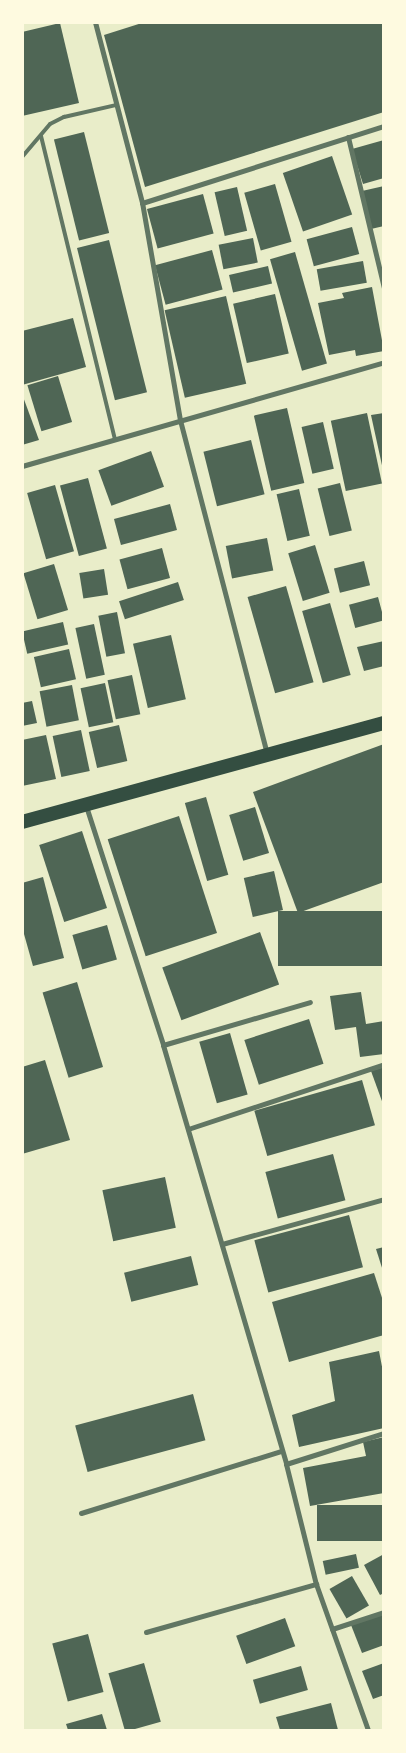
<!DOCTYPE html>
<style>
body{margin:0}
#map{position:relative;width:406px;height:1753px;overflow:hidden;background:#e9edc9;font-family:Rubik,sans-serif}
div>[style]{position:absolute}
.building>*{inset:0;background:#4f6655;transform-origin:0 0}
.service>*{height:4px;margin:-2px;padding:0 2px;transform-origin:2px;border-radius:2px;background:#617663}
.minor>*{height:5px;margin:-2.5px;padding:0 2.5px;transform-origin:2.5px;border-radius:2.5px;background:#617663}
.trunk>*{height:14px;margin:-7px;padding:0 7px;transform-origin:7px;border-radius:7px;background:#344e41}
span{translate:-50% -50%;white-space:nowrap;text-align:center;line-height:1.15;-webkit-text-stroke:4px #fefae0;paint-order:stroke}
.frame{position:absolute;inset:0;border:24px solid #fefae0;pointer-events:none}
</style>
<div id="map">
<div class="building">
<div style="clip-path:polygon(145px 22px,384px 22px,384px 112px,145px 187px,104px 35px)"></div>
<div style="clip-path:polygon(60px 23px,79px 103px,22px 116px,22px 32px)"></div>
<div style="left:84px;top:132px;width:104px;height:31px;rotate:76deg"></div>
<div style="clip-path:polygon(384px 140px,384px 178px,363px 184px,352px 149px)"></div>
<div style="left:332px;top:156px;width:62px;height:52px;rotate:71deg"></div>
<div style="left:275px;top:184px;width:60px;height:32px;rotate:74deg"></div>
<div style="clip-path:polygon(384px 186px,384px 226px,371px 229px,362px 191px)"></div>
<div style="left:237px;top:187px;width:45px;height:23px;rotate:77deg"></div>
<div style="left:203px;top:194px;width:41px;height:58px;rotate:75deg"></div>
<div style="left:352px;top:227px;width:28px;height:47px;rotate:75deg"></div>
<div style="left:253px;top:238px;width:25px;height:35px;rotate:79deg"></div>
<div style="left:109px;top:240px;width:157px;height:33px;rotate:76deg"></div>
<div style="left:212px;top:250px;width:41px;height:59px;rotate:75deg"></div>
<div style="left:295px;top:252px;width:116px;height:26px;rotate:74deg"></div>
<div style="left:363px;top:261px;width:22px;height:47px;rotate:80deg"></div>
<div style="left:268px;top:266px;width:18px;height:40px;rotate:77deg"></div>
<div style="clip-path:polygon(372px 287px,384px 351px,356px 356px,355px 350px,329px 355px,318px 303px,344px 298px,342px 293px)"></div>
<div style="left:275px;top:294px;width:61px;height:43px;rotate:77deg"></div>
<div style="left:226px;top:296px;width:90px;height:63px;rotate:77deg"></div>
<div style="clip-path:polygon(73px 318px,86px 367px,22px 385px,22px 331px)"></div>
<div style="left:58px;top:376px;width:48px;height:32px;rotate:73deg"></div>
<div style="clip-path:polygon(22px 394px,39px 440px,22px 445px)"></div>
<div style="left:287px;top:408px;width:77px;height:34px;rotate:77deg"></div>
<div style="left:367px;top:413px;width:72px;height:37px;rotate:78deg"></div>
<div style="clip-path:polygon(384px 413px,384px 470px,383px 470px,371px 415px)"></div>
<div style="left:323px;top:422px;width:48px;height:22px;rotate:77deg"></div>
<div style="left:251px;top:440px;width:56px;height:49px;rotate:76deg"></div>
<div style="left:151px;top:451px;width:38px;height:56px;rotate:70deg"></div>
<div style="left:88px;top:478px;width:73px;height:29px;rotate:75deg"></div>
<div style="left:340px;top:483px;width:49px;height:23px;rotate:76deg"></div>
<div style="left:55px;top:485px;width:69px;height:29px;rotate:74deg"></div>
<div style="left:299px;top:489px;width:48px;height:23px;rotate:77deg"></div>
<div style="left:170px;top:504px;width:27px;height:58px;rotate:75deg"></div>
<div style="left:267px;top:538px;width:33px;height:42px;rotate:79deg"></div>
<div style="left:315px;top:545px;width:50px;height:28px;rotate:73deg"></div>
<div style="left:162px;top:548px;width:31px;height:44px;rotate:75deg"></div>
<div style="left:364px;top:561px;width:25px;height:31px;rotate:76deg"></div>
<div style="left:54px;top:564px;width:48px;height:32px;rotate:73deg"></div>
<div style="left:104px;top:569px;width:26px;height:25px;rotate:81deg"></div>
<div style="left:178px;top:582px;width:19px;height:62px;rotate:72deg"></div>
<div style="left:286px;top:586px;width:100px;height:40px;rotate:74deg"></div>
<div style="left:378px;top:597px;width:24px;height:30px;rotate:75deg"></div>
<div style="left:330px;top:603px;width:75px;height:29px;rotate:74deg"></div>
<div style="left:117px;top:612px;width:42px;height:19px;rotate:79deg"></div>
<div style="left:63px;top:622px;width:23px;height:42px;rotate:77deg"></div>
<div style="left:94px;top:624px;width:52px;height:19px;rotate:78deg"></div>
<div style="left:171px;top:635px;width:66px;height:39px;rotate:77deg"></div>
<div style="clip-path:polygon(384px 641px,384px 666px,364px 671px,357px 647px)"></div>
<div style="left:69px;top:649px;width:31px;height:36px;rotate:77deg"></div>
<div style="left:132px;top:675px;width:40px;height:25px;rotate:78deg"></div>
<div style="left:105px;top:683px;width:40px;height:25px;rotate:78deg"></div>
<div style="left:72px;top:685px;width:36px;height:33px;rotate:79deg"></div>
<div style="clip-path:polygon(32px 701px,37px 723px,22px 726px,22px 703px)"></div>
<div style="left:119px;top:725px;width:37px;height:31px;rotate:77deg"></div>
<div style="left:81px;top:730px;width:42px;height:29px;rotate:78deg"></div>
<div style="clip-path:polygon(46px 735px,56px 779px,22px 786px,22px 740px)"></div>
<div style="clip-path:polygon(384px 744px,384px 882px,298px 913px,253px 792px)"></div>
<div style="left:206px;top:797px;width:81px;height:22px;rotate:74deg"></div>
<div style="left:255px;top:807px;width:48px;height:27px;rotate:73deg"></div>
<div style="left:179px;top:816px;width:123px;height:75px;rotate:72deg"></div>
<div style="left:82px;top:831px;width:81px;height:45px;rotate:72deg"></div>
<div style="left:274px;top:871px;width:40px;height:31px;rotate:77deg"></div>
<div style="clip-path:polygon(43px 877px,64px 958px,33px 966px,22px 927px,22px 883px)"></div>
<div style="left:384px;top:911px;width:55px;height:106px;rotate:90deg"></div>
<div style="left:107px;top:925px;width:36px;height:36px;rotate:74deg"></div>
<div style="left:260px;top:932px;width:56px;height:104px;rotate:70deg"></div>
<div style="left:77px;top:982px;width:89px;height:36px;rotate:73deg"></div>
<div style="clip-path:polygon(361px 992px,366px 1024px,384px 1021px,384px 1054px,360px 1057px,356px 1027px,335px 1030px,330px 996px)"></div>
<div style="left:309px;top:1019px;width:47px;height:68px;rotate:72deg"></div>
<div style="left:230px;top:1033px;width:64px;height:32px;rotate:74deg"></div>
<div style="clip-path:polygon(45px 1060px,70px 1140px,22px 1154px,22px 1067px)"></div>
<div style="clip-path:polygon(384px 1067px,384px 1104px,383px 1104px,371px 1071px)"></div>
<div style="left:362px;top:1080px;width:47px;height:112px;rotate:74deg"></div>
<div style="left:333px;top:1154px;width:48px;height:70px;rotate:75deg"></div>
<div style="left:165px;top:1177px;width:52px;height:64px;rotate:78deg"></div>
<div style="left:349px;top:1215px;width:54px;height:98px;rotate:75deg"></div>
<div style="clip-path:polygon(384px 1247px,384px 1271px,383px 1271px,376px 1249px)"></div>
<div style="left:191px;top:1256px;width:30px;height:69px;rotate:76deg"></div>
<div style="clip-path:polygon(374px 1273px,384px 1304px,384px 1335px,289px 1362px,272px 1302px)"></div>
<div style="clip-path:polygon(379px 1351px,384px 1377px,384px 1428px,299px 1447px,292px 1415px,335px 1401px,329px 1362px)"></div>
<div style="left:193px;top:1394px;width:48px;height:122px;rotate:75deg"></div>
<div style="clip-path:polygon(384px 1437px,384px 1493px,310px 1506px,303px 1468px,366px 1456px,363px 1442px)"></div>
<div style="left:384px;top:1505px;width:36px;height:67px;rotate:90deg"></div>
<div style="left:356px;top:1554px;width:14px;height:34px;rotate:78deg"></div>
<div style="clip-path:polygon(384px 1554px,384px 1593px,380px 1595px,364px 1565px)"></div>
<div style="left:352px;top:1576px;width:34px;height:26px;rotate:60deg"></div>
<div style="clip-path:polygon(384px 1613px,384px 1645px,362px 1653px,351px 1625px)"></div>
<div style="left:285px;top:1618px;width:30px;height:52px;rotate:70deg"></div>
<div style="left:88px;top:1634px;width:60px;height:37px;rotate:75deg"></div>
<div style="left:144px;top:1663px;width:61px;height:37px;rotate:74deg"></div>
<div style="clip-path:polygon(384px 1663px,384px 1695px,373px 1699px,362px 1671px)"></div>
<div style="left:301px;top:1666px;width:25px;height:50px;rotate:74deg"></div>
<div style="clip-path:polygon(331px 1703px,338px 1730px,280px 1730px,276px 1717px)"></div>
<div style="clip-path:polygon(102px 1714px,107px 1730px,68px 1730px,66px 1724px)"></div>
</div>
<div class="service">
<div style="left:41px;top:136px;width:312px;rotate:76.3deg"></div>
<div style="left:22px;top:157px;width:43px;rotate:-49.7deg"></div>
<div style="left:50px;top:124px;width:16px;rotate:-27deg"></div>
<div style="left:64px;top:117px;width:53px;rotate:-13deg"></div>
</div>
<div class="minor">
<div style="left:95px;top:22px;width:187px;rotate:75.4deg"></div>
<div style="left:348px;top:137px;width:155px;rotate:76.6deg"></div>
<div style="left:22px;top:466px;width:377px;rotate:-16deg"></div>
<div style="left:267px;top:754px;width:345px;rotate:-104.6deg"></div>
<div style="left:180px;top:420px;width:220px;rotate:-99.9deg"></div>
<div style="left:142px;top:203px;width:254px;rotate:-17.7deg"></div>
<div style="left:86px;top:806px;width:251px;rotate:72.1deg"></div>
<div style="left:163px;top:1045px;width:437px;rotate:73.6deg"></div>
<div style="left:286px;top:1464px;width:124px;rotate:76deg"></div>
<div style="left:316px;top:1584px;width:155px;rotate:70.4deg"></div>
<div style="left:163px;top:1045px;width:153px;rotate:-16.3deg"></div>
<div style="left:188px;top:1129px;width:206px;rotate:-18.3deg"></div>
<div style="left:222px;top:1244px;width:168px;rotate:-15.5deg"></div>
<div style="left:286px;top:1464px;width:103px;rotate:-17.6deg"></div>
<div style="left:81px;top:1513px;width:209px;rotate:-17.2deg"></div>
<div style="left:332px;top:1629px;width:55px;rotate:-18.1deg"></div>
<div style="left:146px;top:1632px;width:177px;rotate:-15.8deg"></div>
</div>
<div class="trunk">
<div style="left:22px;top:822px;width:375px;rotate:-15.3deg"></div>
</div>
<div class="frame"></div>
</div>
